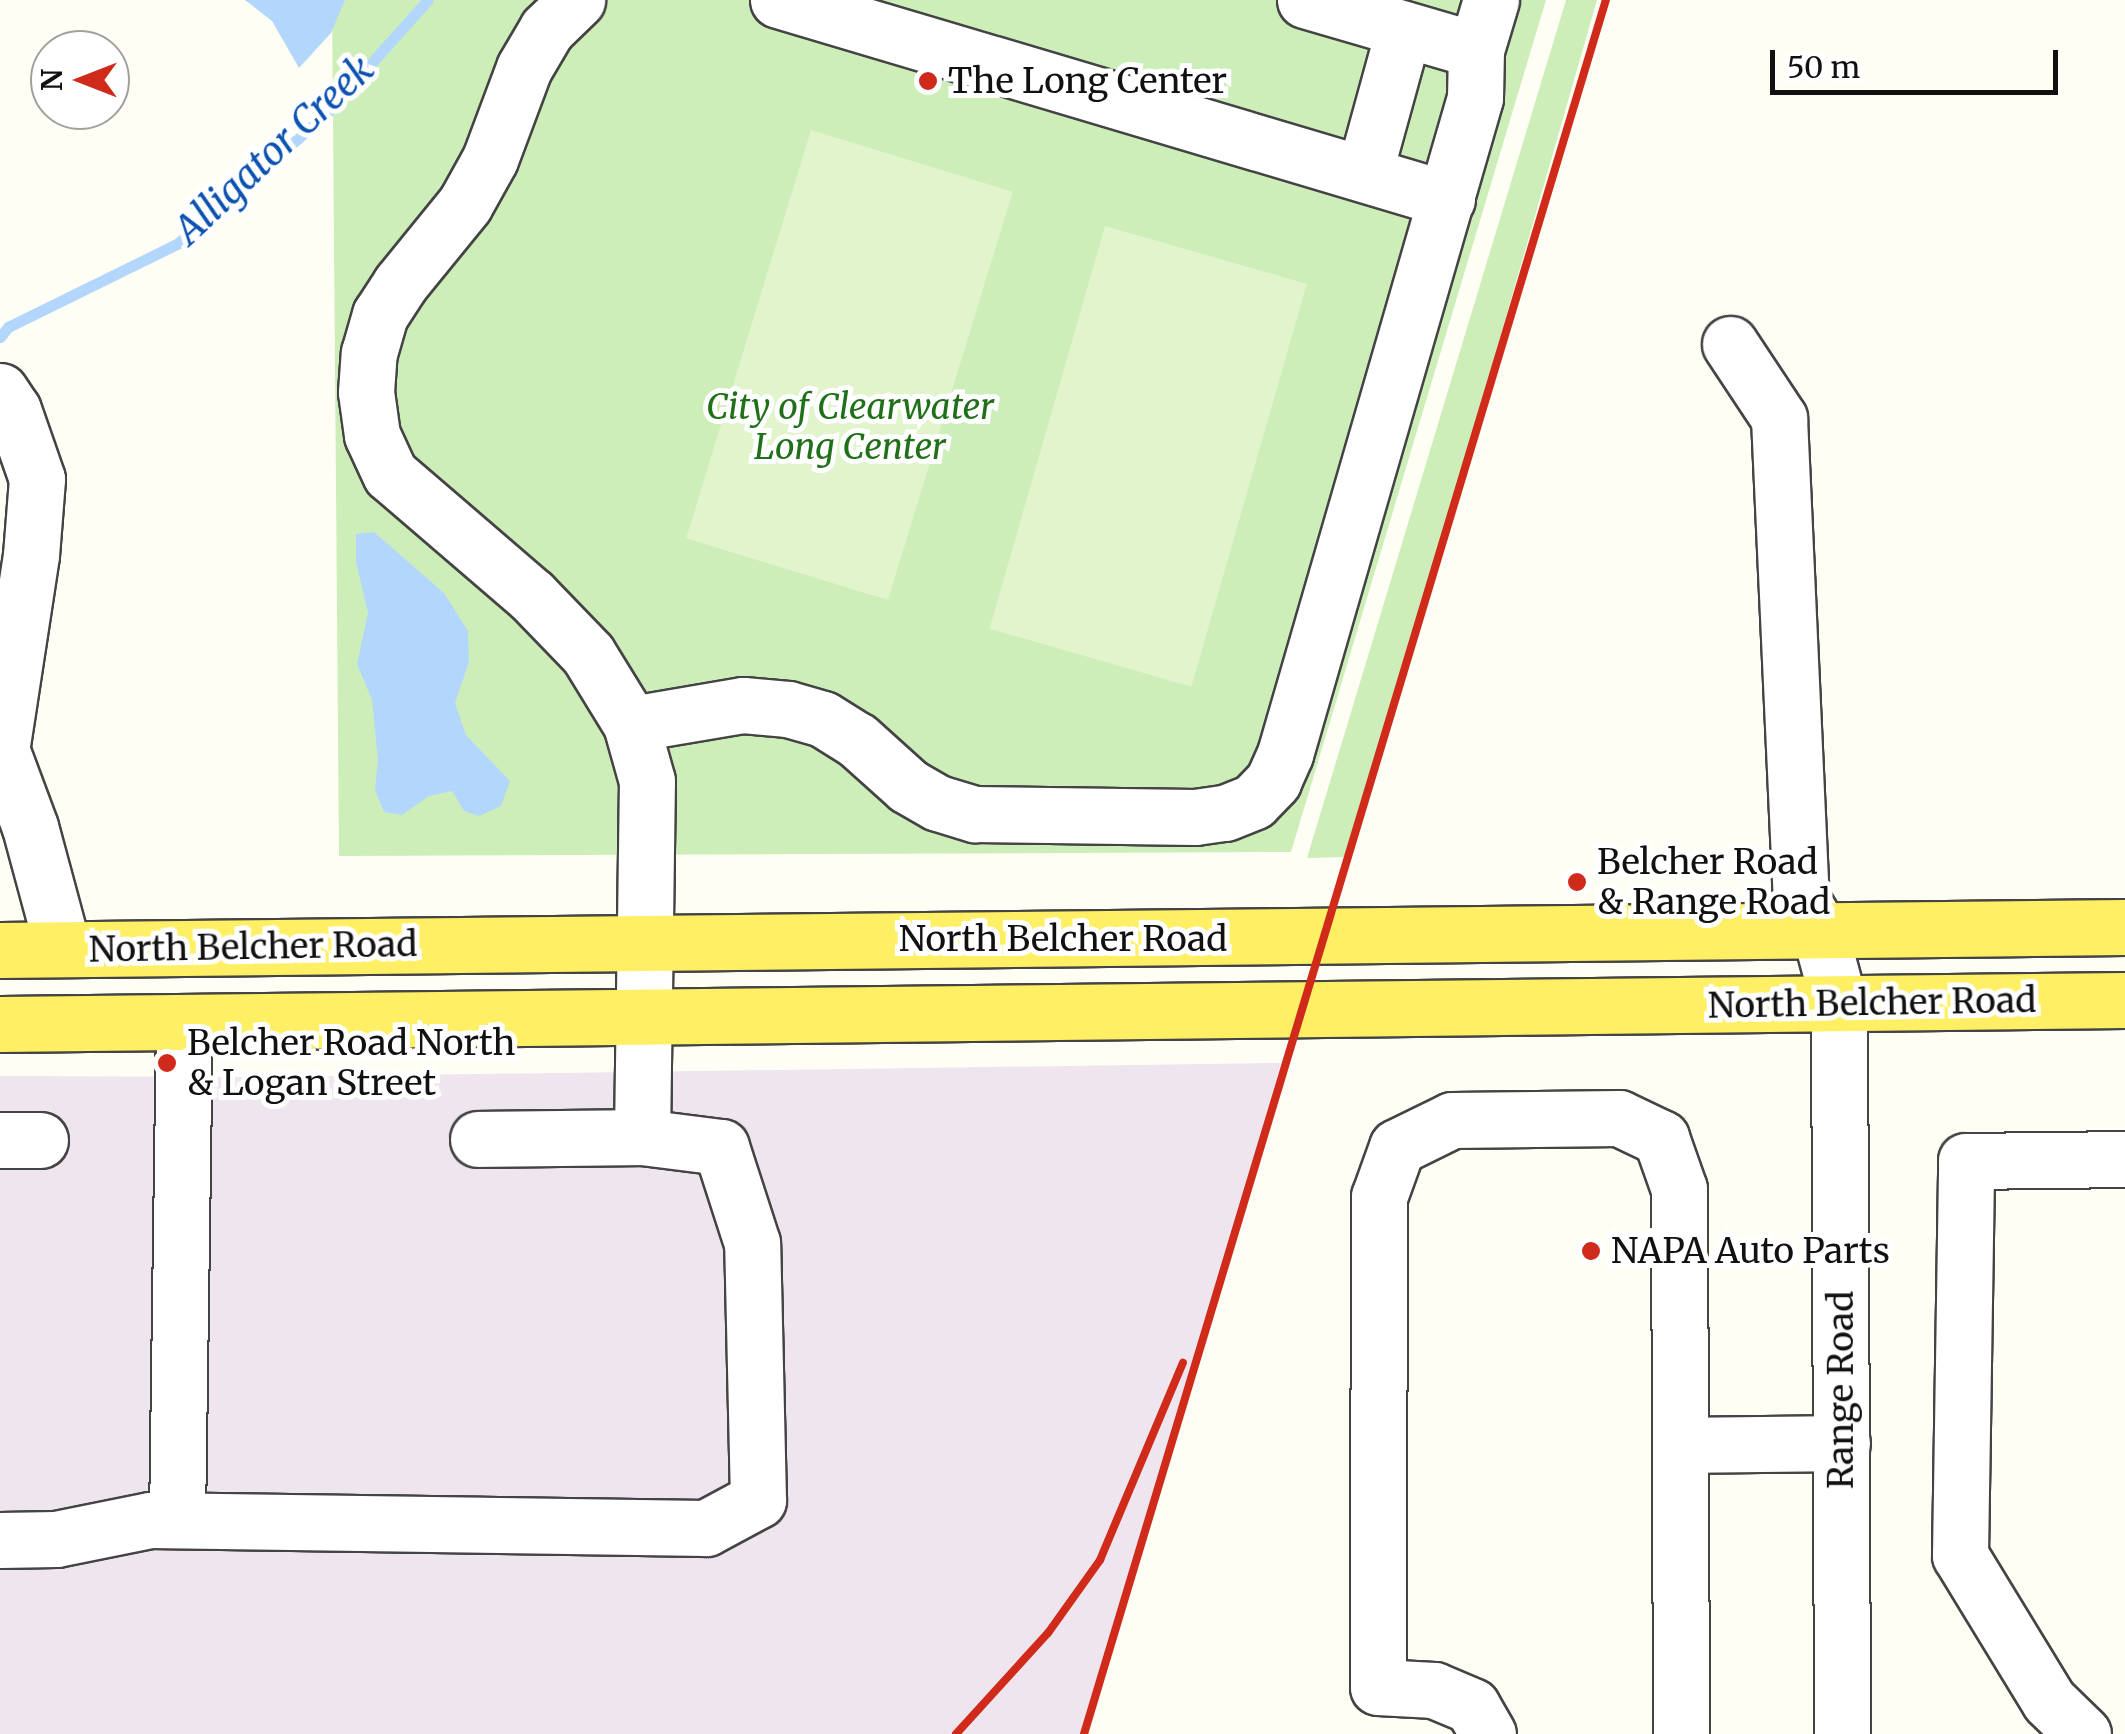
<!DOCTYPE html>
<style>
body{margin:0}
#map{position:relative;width:2125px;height:1734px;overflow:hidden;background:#fffef4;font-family:Merriweather,serif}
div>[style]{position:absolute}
.industrial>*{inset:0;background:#efe5ef}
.green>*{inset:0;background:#cdeeb9}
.pitch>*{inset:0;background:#e1f4cc;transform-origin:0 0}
.water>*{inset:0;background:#b3d7fc}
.stream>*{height:11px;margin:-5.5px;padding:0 5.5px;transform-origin:5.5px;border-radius:5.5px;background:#b3d7fc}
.roads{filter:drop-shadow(2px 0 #444) drop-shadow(-2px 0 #444) drop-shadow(0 2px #444) drop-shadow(0 -2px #444)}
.minor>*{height:55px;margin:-27.5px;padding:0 27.5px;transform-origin:27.5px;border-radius:27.5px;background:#fff}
.major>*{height:55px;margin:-27.5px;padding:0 27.5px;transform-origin:27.5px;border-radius:27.5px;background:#ffef64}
.rail>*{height:8px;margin:-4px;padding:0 4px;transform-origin:4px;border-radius:4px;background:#cf2a1a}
.dots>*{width:28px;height:28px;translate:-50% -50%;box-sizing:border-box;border:5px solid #fff;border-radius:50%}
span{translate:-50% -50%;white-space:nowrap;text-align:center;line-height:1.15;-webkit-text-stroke:10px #fff;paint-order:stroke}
.poi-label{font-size:35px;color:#111}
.left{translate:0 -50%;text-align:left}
.park-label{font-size:35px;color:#1f7019;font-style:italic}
.street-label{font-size:35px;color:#111}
.water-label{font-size:38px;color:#0c52b0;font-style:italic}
.north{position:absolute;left:30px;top:30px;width:100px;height:100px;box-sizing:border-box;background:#fff;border:2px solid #a0a0a0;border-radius:50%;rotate:270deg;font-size:28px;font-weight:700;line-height:40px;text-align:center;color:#111}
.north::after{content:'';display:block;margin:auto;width:35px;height:45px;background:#cf2a1a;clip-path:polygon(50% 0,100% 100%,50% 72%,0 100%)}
.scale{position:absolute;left:1770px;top:50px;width:288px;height:45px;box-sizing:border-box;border:5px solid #111;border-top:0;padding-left:12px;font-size:30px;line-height:35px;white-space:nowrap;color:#111;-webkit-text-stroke:8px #fff;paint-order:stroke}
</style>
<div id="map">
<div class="industrial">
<div style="clip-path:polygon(1281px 1063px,1086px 1734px,0 1734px,0 1076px,265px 1077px)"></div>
</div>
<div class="green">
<div style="clip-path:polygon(332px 0,1546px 0,1291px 852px,339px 856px)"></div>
<div style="clip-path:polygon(1566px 0,1597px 0,1351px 857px,1307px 858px)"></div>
</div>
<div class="pitch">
<div style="left:811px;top:130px;width:211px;height:427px;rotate:17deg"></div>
<div style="left:1105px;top:226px;width:210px;height:419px;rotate:16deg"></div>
</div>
<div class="water">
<div style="clip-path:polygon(245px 0,345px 0,331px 33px,299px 68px,272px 21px)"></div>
<div style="clip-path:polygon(374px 532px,444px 593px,468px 631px,469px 662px,455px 703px,466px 735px,510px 781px,501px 806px,479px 816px,464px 811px,452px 791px,429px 796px,402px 815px,384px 812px,375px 790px,378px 760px,372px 700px,357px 664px,368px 613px,356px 562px,356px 534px)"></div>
</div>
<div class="stream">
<div style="left:0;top:337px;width:13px;rotate:-51deg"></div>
<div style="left:8px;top:327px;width:188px;rotate:-26.2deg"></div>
<div style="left:177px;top:244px;width:196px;rotate:-41.1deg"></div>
<div style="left:325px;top:115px;width:154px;rotate:-48.2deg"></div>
</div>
<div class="roads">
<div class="minor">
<div style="left:778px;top:0;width:698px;rotate:16.57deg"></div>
<div style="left:1305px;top:0;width:178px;rotate:16.3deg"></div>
<div style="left:1364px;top:174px;width:150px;rotate:-74.6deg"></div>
<div style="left:1730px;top:344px;width:89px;rotate:56.5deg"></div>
<div style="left:1779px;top:418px;width:482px;rotate:87.4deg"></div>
<div style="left:1801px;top:899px;width:35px;rotate:59deg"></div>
<div style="left:1819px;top:929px;width:77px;rotate:74.9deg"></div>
<div style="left:1839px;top:1003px;width:731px;rotate:89.76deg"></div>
<div style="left:0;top:391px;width:23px;rotate:56deg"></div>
<div style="left:13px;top:410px;width:73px;rotate:70.8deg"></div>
<div style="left:37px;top:479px;width:76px;rotate:94.5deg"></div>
<div style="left:31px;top:555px;width:204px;rotate:98.7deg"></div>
<div style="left:631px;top:724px;width:114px;rotate:-9.6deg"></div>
<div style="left:743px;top:705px;width:45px;rotate:5.1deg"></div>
<div style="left:788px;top:709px;width:36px;rotate:16deg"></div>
<div style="left:823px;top:719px;width:40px;rotate:32deg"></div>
<div style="left:857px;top:740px;width:69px;rotate:42deg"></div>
<div style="left:908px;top:786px;width:34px;rotate:30deg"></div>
<div style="left:938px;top:803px;width:39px;rotate:17deg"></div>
<div style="left:975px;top:814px;width:220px;rotate:0.8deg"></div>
<div style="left:1195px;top:817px;width:30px;rotate:-8deg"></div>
<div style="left:1225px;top:813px;width:31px;rotate:-22deg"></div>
<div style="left:1254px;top:801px;width:28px;rotate:-46deg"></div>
<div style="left:1273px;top:781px;width:30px;rotate:-66deg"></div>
<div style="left:1285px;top:754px;width:683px;rotate:-73.85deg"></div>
<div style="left:1475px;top:98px;width:48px;rotate:-88.8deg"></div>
<div style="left:1476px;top:50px;width:52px;rotate:-73.3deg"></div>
<div style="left:1px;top:749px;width:83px;rotate:69.6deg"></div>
<div style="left:30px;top:827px;width:126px;rotate:74.9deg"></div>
<div style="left:478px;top:1139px;width:164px;rotate:-0.7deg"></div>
<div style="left:0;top:1140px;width:40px"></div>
<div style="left:1681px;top:1445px;width:161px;rotate:-0.7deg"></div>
<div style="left:177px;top:1520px;width:498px;rotate:-89.2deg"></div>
<div style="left:0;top:1540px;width:56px;rotate:-1deg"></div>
<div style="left:56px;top:1539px;width:96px;rotate:-11.4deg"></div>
<div style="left:150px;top:1520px;width:556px;rotate:0.82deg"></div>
<div style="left:706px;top:1528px;width:59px;rotate:-28.3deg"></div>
<div style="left:758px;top:1500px;width:257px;rotate:-91.3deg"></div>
<div style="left:752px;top:1243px;width:101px;rotate:-107.9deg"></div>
<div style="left:721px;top:1147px;width:80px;rotate:-172.8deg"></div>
<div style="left:642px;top:1137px;width:356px;rotate:-89.2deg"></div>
<div style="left:647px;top:781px;width:59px;rotate:-105.7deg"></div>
<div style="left:631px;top:724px;width:82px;rotate:-121.6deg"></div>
<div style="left:588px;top:654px;width:81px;rotate:-134deg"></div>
<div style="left:532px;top:596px;width:187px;rotate:-139.3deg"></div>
<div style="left:390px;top:474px;width:43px;rotate:-114.8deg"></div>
<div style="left:372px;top:435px;width:43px;rotate:-97.9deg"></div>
<div style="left:366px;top:392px;width:39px;rotate:-86deg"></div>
<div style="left:369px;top:353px;width:40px;rotate:-74deg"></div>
<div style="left:380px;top:315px;width:37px;rotate:-57deg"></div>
<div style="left:400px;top:284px;width:103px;rotate:-50.9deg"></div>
<div style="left:465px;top:204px;width:51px;rotate:-60.9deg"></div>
<div style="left:490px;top:159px;width:97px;rotate:-69.5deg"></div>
<div style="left:524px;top:68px;width:45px;rotate:-59.5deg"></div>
<div style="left:547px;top:29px;width:42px;rotate:-44deg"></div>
<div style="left:1488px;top:1734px;width:32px;rotate:-120deg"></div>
<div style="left:1472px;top:1706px;width:41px;rotate:-157.2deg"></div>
<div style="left:1434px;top:1690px;width:56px;rotate:-176.9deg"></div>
<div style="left:1378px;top:1687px;width:490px;rotate:-89.9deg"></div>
<div style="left:1379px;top:1197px;width:53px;rotate:-70.2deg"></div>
<div style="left:1397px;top:1147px;width:61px;rotate:-26.1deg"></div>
<div style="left:1452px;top:1120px;width:167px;rotate:-0.7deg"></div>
<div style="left:1619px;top:1118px;width:47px;rotate:25.5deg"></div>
<div style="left:1661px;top:1138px;width:54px;rotate:70.6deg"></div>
<div style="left:1679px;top:1189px;width:545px;rotate:89.79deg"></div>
<div style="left:2083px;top:1734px;width:47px;rotate:-135.9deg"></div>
<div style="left:2049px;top:1701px;width:171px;rotate:-121.4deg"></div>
<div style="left:1960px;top:1555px;width:394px;rotate:-89.1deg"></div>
<div style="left:1966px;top:1161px;width:159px;rotate:-0.7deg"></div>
</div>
<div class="major">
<div style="left:0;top:950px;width:2125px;rotate:-0.62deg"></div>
<div style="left:0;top:1024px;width:2125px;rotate:-0.65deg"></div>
</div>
</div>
<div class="rail">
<div style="left:956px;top:1734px;width:137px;rotate:-47.7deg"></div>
<div style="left:1048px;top:1633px;width:90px;rotate:-54.5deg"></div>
<div style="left:1100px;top:1560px;width:214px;rotate:-67.2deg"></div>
<div style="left:1084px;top:1734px;width:1811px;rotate:-73.25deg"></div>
</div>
<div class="dots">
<div style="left:928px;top:81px;background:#cf2a1a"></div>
<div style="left:1577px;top:882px;background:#cf2a1a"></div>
<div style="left:167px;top:1063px;background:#cf2a1a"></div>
<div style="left:1591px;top:1251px;background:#cf2a1a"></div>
</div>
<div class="poi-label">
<span class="left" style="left:948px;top:81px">The Long Center</span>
<span class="left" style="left:1597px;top:882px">Belcher Road<br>&amp; Range Road</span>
<span class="left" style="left:187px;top:1063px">Belcher Road North<br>&amp; Logan Street</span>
<span class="left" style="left:1611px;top:1251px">NAPA Auto Parts</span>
</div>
<div class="park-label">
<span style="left:850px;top:427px">City of Clearwater<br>Long Center</span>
</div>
<div class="street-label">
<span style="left:1063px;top:939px">North Belcher Road</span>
<span style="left:253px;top:947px;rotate:-1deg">North Belcher Road</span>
<span style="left:1872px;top:1003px;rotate:-1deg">North Belcher Road</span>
<span style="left:1841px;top:1390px;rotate:-90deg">Range Road</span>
</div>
<div class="water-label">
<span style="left:274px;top:150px;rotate:-43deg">Alligator Creek</span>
</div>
<div class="north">N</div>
<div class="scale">50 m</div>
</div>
